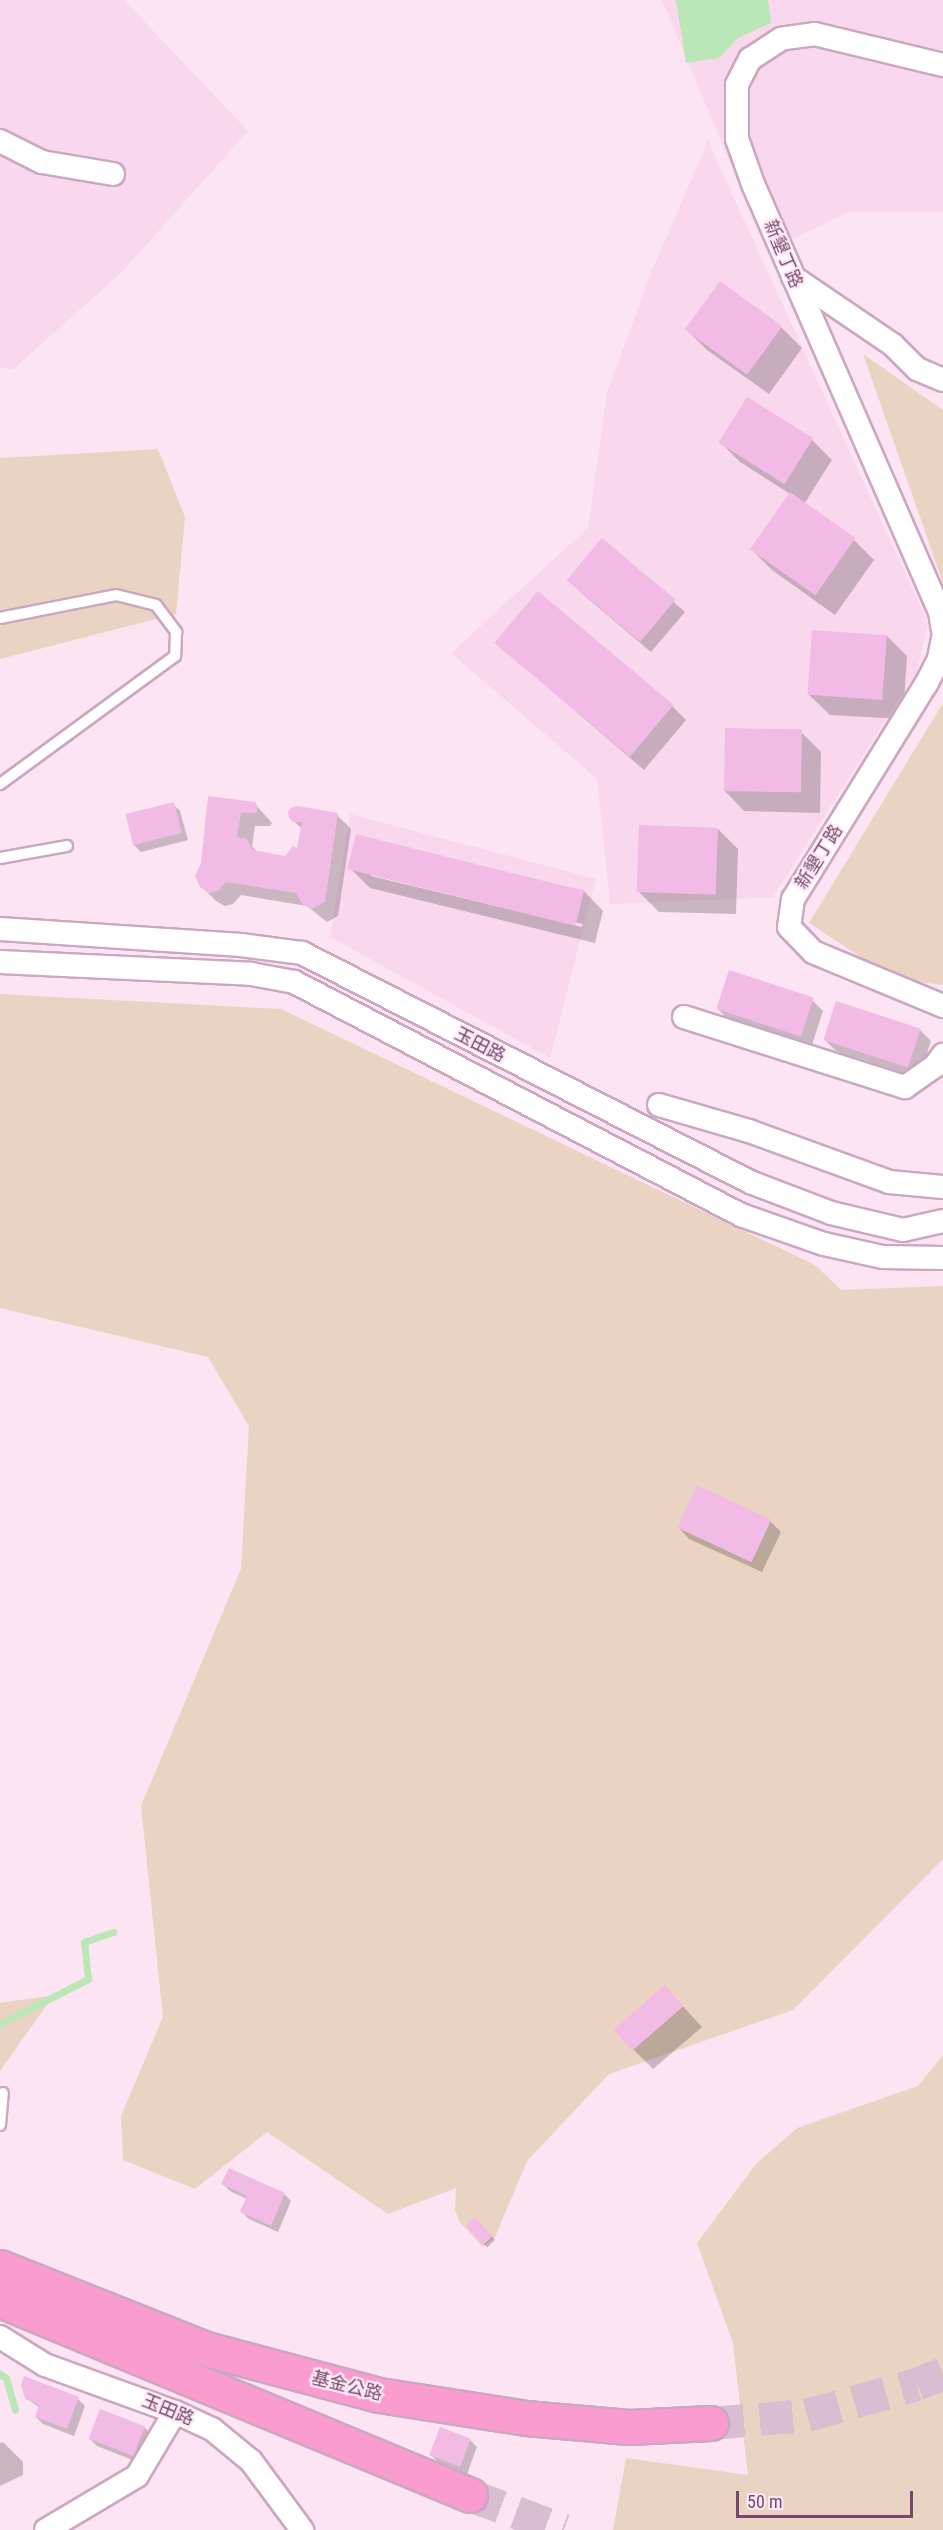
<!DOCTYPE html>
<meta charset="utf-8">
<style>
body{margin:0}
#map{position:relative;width:943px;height:2530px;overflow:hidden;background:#fce4f2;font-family:"Roboto Condensed","Noto Sans TC",sans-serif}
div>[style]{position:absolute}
.residential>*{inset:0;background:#f9d8ed}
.green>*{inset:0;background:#ead3c2}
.water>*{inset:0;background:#bae6b8}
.shadow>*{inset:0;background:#0003;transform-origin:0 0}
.stream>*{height:7px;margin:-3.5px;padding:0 3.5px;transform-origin:3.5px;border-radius:3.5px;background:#bae6b8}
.building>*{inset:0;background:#f2bbe6;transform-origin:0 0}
.primary-tunnel>*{height:33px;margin-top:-16.5px;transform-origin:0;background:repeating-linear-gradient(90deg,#dabdd1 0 33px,transparent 0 49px)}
.roads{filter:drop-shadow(2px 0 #cba7c2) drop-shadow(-2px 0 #cba7c2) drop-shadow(0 2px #cba7c2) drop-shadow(0 -2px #cba7c2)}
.lane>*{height:10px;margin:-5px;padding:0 5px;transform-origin:5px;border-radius:5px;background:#fff}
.street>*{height:22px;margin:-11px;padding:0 11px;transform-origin:11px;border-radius:11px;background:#fff}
.primary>*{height:33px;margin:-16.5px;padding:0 16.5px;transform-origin:16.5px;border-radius:16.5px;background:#fb9cd1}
span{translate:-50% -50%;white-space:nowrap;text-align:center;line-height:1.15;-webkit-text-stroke:4.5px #ffeaf6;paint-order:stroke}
.street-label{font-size:18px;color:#75496d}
.scale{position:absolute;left:736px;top:2491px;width:177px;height:27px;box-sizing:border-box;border:3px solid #75496d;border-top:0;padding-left:8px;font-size:18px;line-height:21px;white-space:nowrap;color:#75496d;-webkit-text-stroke:4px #ffeaf6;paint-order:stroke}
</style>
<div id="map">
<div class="residential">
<div style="clip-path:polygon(0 0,124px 0,248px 131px,121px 273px,12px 370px,0 367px)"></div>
<div style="clip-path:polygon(662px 0,943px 0,943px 212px,849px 212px,767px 251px)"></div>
<div style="clip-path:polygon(708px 141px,928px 623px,917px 671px,773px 897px,610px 904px,597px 779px,451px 653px,588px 528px,607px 393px,650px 275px)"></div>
<div style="clip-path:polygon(350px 814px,596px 879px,550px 1058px,330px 937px)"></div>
</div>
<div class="green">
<div style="clip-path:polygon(863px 354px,943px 410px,943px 583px)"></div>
<div style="clip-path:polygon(158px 449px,185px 517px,176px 614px,0 659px,0 458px)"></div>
<div style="clip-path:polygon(943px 703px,943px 985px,894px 979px,809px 923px)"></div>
<div style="clip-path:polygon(0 994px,281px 1009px,815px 1265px,841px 1290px,943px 1286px,943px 1859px,793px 2010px,609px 2074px,527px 2161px,495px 2237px,483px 2247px,459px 2221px,455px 2210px,456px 2188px,388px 2214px,267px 2132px,195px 2189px,123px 2160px,121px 2116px,163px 2017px,141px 1806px,241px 1569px,249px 1426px,208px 1357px,0 1308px)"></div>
<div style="clip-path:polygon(54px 1995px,0 2071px,0 2003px)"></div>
<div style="clip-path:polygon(943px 2055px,943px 2530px,613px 2530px,626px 2458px,748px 2475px,733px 2343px,697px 2243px,756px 2164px,797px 2128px,918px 2086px)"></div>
</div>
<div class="water">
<div style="clip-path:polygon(676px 0,768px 0,771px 23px,738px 38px,719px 58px,686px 63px)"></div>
</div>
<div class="shadow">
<div style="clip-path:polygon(720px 283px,782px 328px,802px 348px,769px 394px,707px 350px,687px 330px)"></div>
<div style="clip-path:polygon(812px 440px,832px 460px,804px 504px,854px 540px,874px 560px,835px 615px,772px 570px,752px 550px,790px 494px,740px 462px,720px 442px)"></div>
<div style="clip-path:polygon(602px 540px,685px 612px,651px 652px,579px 591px)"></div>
<div style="clip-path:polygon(887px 636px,907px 656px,903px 719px,830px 715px,809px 695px)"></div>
<div style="clip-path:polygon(496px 643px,672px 706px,686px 720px,644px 770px)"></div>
<div style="clip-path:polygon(801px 732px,821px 752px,820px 813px,744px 811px,724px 790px)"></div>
<div style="clip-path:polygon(209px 797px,255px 804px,272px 823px,270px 826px,255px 826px,252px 846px,258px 853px,286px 857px,298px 850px,302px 829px,291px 818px,337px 815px,351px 829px,338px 916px,327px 922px,307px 906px,241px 895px,233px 904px,225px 906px,216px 901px,201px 886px)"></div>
<div style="clip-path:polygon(173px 804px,180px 811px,188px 840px,141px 852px,134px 845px)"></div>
<div style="clip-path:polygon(718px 829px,738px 849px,736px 914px,659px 912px,639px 892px)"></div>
<div style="clip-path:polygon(evenodd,350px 868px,583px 890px,603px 911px,595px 943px,370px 888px,350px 868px,371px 873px,583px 924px,582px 927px,371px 876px,371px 873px)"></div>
<div style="clip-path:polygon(812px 1000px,823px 1011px,811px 1048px,729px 1020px,718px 1009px)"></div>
<div style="clip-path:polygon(920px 1030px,931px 1041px,919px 1078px,836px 1051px,825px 1040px)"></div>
<div style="clip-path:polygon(770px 1521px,781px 1532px,762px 1572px,689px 1539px,679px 1528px)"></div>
<div style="clip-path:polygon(665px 1987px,702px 2027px,653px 2069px,633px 2049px)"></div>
<div style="clip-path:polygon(223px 2184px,284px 2194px,291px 2201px,278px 2232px,249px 2219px,242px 2212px,247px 2199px,230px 2191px)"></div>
<div style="left:475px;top:2219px;width:29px;height:11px;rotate:46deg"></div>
<div style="clip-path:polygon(26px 2398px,78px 2399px,85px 2406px,74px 2436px,43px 2424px,36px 2417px,40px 2408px)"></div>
<div style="clip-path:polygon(144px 2427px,151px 2434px,140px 2463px,97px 2446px,90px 2439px)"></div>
<div style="clip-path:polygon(470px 2440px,477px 2447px,467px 2474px,438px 2462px,431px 2455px)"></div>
<div style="clip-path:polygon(3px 2442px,23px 2462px,23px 2475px,0 2486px,0 2443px)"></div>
</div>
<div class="stream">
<div style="left:0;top:2024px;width:99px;rotate:-27.1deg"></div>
<div style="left:88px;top:1979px;width:37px;rotate:-96deg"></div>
<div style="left:84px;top:1942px;width:31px;rotate:-19deg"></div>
<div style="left:0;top:2374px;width:7px;rotate:34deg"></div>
<div style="left:6px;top:2378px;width:33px;rotate:74deg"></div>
</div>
<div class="building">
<div style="left:720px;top:281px;width:77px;height:60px;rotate:36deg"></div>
<div style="left:747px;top:397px;width:78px;height:54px;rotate:32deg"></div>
<div style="left:790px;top:492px;width:80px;height:70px;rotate:35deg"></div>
<div style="left:602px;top:538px;width:96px;height:55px;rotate:40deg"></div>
<div style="left:538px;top:591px;width:177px;height:68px;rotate:40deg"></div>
<div style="left:812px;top:630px;width:75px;height:65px;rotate:4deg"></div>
<div style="left:725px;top:728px;width:77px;height:63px;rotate:1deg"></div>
<div style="clip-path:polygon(208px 796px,255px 802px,258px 807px,256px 813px,241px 813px,237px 837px,246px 838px,253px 850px,285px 856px,293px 846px,297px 848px,302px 822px,293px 822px,289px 818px,288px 812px,291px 808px,297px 806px,338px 813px,325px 902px,312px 909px,303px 905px,296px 893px,226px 882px,218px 891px,209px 893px,200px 887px,195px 876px,201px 863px)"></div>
<div style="left:174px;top:802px;width:32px;height:50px;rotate:76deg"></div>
<div style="left:639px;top:825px;width:79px;height:67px;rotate:2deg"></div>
<div style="left:356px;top:834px;width:235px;height:36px;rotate:14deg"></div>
<div style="left:729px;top:970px;width:89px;height:41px;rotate:18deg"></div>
<div style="left:836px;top:1001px;width:89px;height:41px;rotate:18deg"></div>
<div style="left:697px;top:1485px;width:82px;height:47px;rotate:25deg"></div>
<div style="left:665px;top:1985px;width:28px;height:68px;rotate:49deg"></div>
<div style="clip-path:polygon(229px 2168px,285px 2193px,271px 2226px,240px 2212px,247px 2196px,221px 2184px)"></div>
<div style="left:475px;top:2217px;width:26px;height:13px;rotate:47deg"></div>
<div style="clip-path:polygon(24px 2376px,79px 2397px,67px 2429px,35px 2417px,39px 2405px,25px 2399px,21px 2385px)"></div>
<div style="left:100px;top:2409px;width:48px;height:32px;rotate:21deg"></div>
<div style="left:440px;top:2427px;width:33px;height:30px;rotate:21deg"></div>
</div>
<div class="primary-tunnel">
<div style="left:711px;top:2423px;width:96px;rotate:-4.8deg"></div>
<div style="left:807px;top:2415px;width:114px;rotate:-15.7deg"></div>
<div style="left:917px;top:2384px;width:28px;rotate:-23deg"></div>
<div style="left:470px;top:2495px;width:100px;rotate:20.4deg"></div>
</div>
<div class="roads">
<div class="lane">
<div style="left:0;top:618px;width:118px;rotate:-11.2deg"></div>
<div style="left:116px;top:595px;width:41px;rotate:14deg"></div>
<div style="left:156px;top:605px;width:34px;rotate:53deg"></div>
<div style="left:176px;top:632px;width:24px;rotate:92deg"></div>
<div style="left:175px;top:656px;width:217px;rotate:143.8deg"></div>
<div style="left:0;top:858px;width:68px;rotate:-10.2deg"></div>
<div style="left:0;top:2125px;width:32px;rotate:-85deg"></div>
</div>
<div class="street">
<div style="left:943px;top:65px;width:132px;rotate:-166.4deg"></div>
<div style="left:815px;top:34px;width:34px;rotate:172deg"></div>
<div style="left:781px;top:39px;width:37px;rotate:147deg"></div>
<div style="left:750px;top:59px;width:29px;rotate:117deg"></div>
<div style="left:737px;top:85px;width:54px;rotate:90deg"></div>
<div style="left:737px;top:139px;width:48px;rotate:70.4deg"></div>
<div style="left:753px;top:184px;width:467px;rotate:66.4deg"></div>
<div style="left:940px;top:612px;width:19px;rotate:81deg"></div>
<div style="left:0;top:141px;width:47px;rotate:26.6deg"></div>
<div style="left:42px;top:162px;width:72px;rotate:9.6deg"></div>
<div style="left:793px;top:277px;width:121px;rotate:34.2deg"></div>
<div style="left:893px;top:345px;width:34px;rotate:45deg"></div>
<div style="left:917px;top:369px;width:28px;rotate:23deg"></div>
<div style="left:943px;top:638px;width:21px;rotate:101deg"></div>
<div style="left:939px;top:659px;width:28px;rotate:117deg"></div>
<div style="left:926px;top:684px;width:253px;rotate:121.7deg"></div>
<div style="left:793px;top:899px;width:28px;rotate:98deg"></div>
<div style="left:789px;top:927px;width:35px;rotate:46deg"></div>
<div style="left:813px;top:952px;width:141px;rotate:22.6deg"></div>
<div style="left:0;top:929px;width:242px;rotate:3.8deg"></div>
<div style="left:241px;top:945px;width:62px;rotate:7.5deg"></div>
<div style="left:302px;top:953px;width:503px;rotate:27.07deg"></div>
<div style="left:750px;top:1182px;width:87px;rotate:20.9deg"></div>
<div style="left:831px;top:1213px;width:74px;rotate:13.3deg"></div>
<div style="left:903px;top:1230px;width:41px;rotate:-12.7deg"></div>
<div style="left:0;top:962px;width:251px;rotate:2.7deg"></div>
<div style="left:251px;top:974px;width:44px;rotate:10.5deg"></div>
<div style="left:294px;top:982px;width:504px;rotate:27.53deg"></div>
<div style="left:741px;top:1215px;width:88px;rotate:19.3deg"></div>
<div style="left:824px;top:1244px;width:60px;rotate:12.4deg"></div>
<div style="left:883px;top:1257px;width:60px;rotate:1deg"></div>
<div style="left:684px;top:1017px;width:232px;rotate:17.6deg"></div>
<div style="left:905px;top:1087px;width:37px;rotate:-35deg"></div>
<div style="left:935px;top:1066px;width:14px;rotate:-54deg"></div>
<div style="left:659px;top:1105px;width:94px;rotate:16.1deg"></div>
<div style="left:749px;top:1131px;width:149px;rotate:20deg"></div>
<div style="left:889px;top:1182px;width:54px;rotate:5.3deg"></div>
<div style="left:0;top:2337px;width:53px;rotate:31.9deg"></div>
<div style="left:45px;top:2365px;width:138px;rotate:19.9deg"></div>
<div style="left:175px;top:2412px;width:41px;rotate:24.7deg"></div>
<div style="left:212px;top:2429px;width:50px;rotate:39.4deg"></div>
<div style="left:251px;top:2461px;width:86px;rotate:53.5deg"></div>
<div style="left:46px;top:2530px;width:106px;rotate:-30.7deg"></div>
<div style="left:137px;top:2476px;width:74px;rotate:-59.3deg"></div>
</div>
<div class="primary">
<div style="left:0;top:2267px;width:222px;rotate:21.7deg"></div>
<div style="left:206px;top:2349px;width:179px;rotate:14.9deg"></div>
<div style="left:379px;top:2395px;width:149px;rotate:8.9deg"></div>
<div style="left:526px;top:2418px;width:103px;rotate:5deg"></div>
<div style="left:629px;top:2427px;width:82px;rotate:-2.8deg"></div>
<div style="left:0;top:2300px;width:509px;rotate:22.53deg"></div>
</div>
</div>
<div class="street-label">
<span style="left:783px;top:254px;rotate:67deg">新墾丁路</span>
<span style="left:819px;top:857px;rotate:-58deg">新墾丁路</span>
<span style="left:480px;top:1045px;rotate:27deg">玉田路</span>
<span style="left:347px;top:2386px;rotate:14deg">基金公路</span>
<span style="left:168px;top:2410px;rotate:22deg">玉田路</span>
</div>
<div class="scale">50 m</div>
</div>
